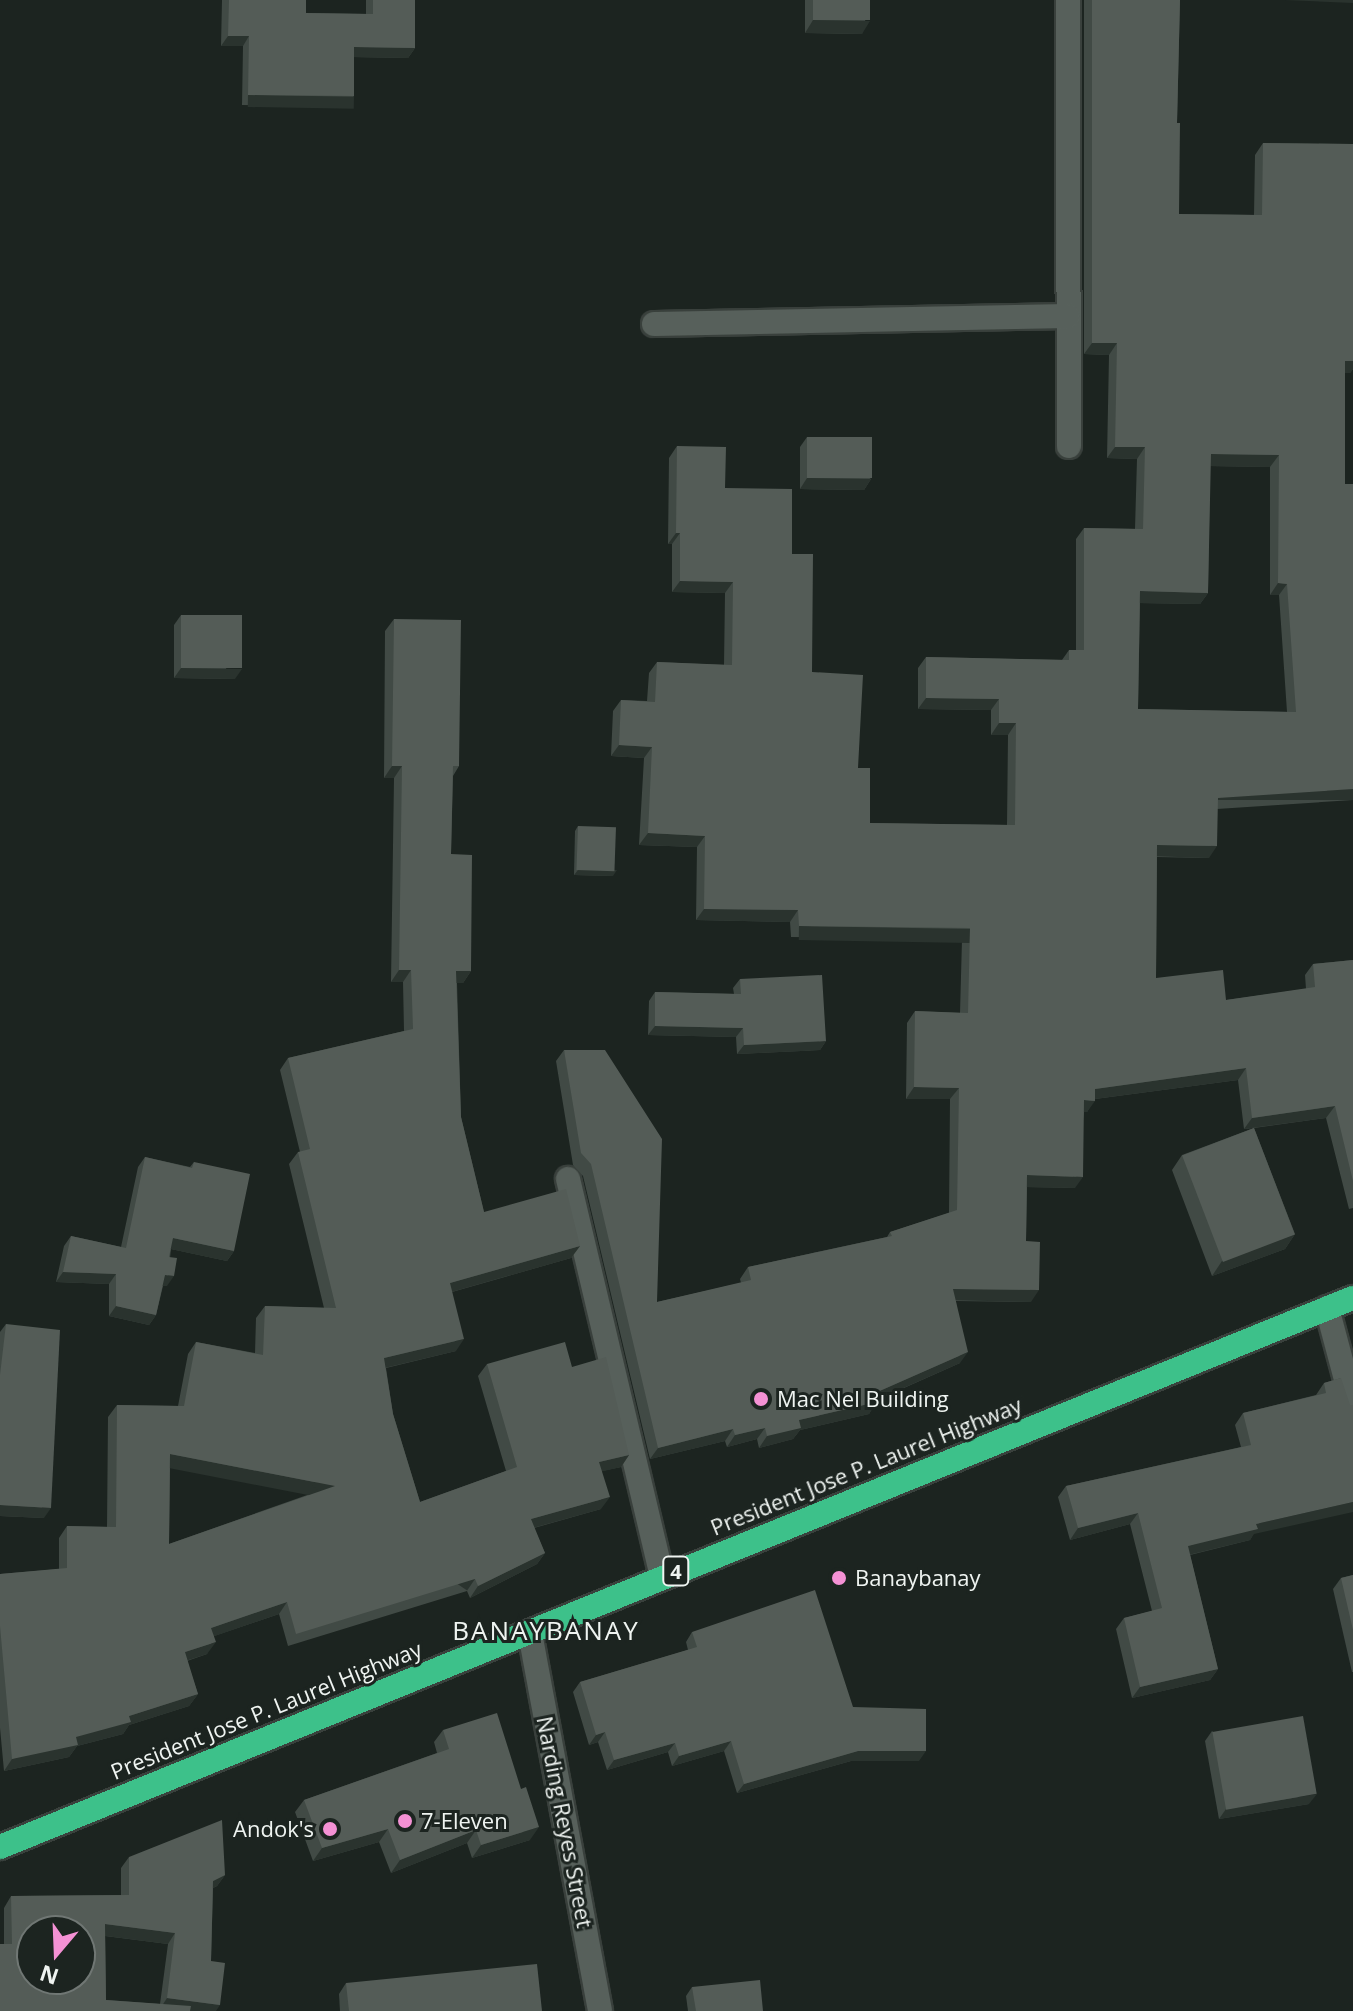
<!DOCTYPE html>
<style>
body{margin:0}
#map{position:relative;width:1353px;height:2011px;overflow:hidden;background:#1c2420;font-family:"Open Sans",sans-serif}
div>[style]{position:absolute}
.roads{filter:drop-shadow(2px 0 #39403c) drop-shadow(-2px 0 #39403c) drop-shadow(0 2px #39403c) drop-shadow(0 -2px #39403c)}
.minor>*{height:24px;margin:-12px;padding:0 12px;transform-origin:12px;border-radius:12px;background:#57605b}
.highway>*{height:24px;margin:-12px;padding:0 12px;transform-origin:12px;border-radius:12px;background:#3dc18a}
.wall>*{inset:0;background:#414a45}
.shaded-wall>*{inset:0;background:#2a332e;transform-origin:0 0}
.building>*{inset:0;background:#545c57;transform-origin:0 0}
.dots>*{width:22px;height:22px;translate:-50% -50%;box-sizing:border-box;border:4px solid #1c2420;border-radius:50%}
span{translate:-50% -50%;white-space:nowrap;text-align:center;line-height:1.15;-webkit-text-stroke:6px #1c2420;paint-order:stroke}
.shield-label span{padding:2px 6px;background:#1c2420;border:2px solid;border-radius:6px;-webkit-text-stroke-width:0}
.shield-label{font-size:20px;color:#eff4f1;font-weight:700}
.poi-label{font-size:22px;color:#eff4f1}
.left{translate:0 -50%;text-align:left}
.right{translate:-100% -50%;text-align:right}
.street-label{font-size:22px;color:#eff4f1}
.quarter-label{font-size:26px;color:#eff4f1;letter-spacing:2px}
.north{position:absolute;left:16px;top:1915px;width:80px;height:80px;box-sizing:border-box;background:#1c2420;border:2px solid #707774;border-radius:50%;rotate:199deg;font-size:22px;font-weight:700;line-height:32px;text-align:center;color:#eff4f1}
.north::after{content:'';display:block;margin:auto;width:28px;height:36px;background:#f491d4;clip-path:polygon(50% 0,100% 100%,50% 72%,0 100%)}
</style>
<div id="map">
<div class="roads">
<div class="minor">
<div style="left:1068px;top:0;width:446px;rotate:89.9deg"></div>
<div style="left:654px;top:324px;width:414px;rotate:-1.1deg"></div>
<div style="left:568px;top:1179px;width:409px;rotate:76.7deg"></div>
<div style="left:1327px;top:1308px;width:101px;rotate:75.1deg"></div>
<div style="left:530px;top:1633px;width:384px;rotate:79.5deg"></div>
</div>
<div class="highway">
<div style="left:0;top:1847px;width:1460px;rotate:-22.09deg"></div>
</div>
</div>
<div class="wall">
<div style="clip-path:polygon(222px 0,306px 0,306px 13px,366px 14px,366px 0,415px 0,415px 48px,408px 58px,354px 57px,354px 96px,347px 106px,242px 105px,243px 46px,221px 46px)"></div>
<div style="clip-path:polygon(805px 0,870px 0,862px 34px,805px 33px)"></div>
<div style="clip-path:polygon(evenodd,1084px 0,1180px 0,1177px 123px,1179px 214px,1254px 215px,1255px 155px,1263px 143px,1353px 144px,1353px 369px,1350px 373px,1345px 373px,1345px 484px,1353px 484px,1353px 800px,1217px 809px,1209px 858px,1157px 857px,1156px 978px,1226px 1000px,1306px 989px,1305px 975px,1313px 964px,1353px 960px,1353px 1208px,1349px 1209px,1326px 1118px,1254px 1128px,1295px 1234px,1285px 1249px,1212px 1276px,1172px 1170px,1182px 1155px,1254px 1128px,1244px 1129px,1238px 1080px,1095px 1099px,1087px 1112px,1084px 1112px,1075px 1188px,1027px 1187px,1026px 1241px,1031px 1302px,956px 1301px,960px 1363px,877px 1400px,869px 1414px,800px 1430px,793px 1439px,759px 1448px,757px 1439px,727px 1447px,725px 1441px,650px 1459px,583px 1176px,573px 1165px,556px 1061px,564px 1050px,657px 1302px,741px 1283px,740px 1279px,748px 1267px,887px 1237px,890px 1232px,949px 1213px,950px 1099px,906px 1099px,907px 1023px,915px 1011px,960px 1013px,962px 939px,791px 937px,790px 922px,696px 920px,697px 847px,639px 845px,644px 758px,611px 756px,613px 711px,621px 700px,647px 701px,649px 673px,657px 662px,724px 665px,725px 593px,672px 592px,672px 544px,668px 544px,669px 458px,677px 446px,725px 488px,792px 554px,812px 672px,858px 768px,870px 823px,1007px 825px,1008px 735px,991px 735px,991px 710px,918px 709px,918px 668px,926px 657px,1062px 660px,1069px 650px,1076px 650px,1076px 539px,1084px 528px,1135px 529px,1137px 459px,1107px 458px,1109px 355px,1084px 354px,1084px 0,1210px 466px,1270px 467px,1270px 595px,1279px 595px,1287px 712px,1138px 709px,1140px 603px,1200px 604px,1208px 593px,1210px 466px)"></div>
<div style="clip-path:polygon(807px 437px,871px 479px,864px 490px,800px 489px,800px 447px)"></div>
<div style="clip-path:polygon(181px 615px,235px 679px,174px 678px,174px 625px)"></div>
<div style="clip-path:polygon(evenodd,394px 619px,459px 766px,453px 776px,451px 854px,471px 971px,463px 983px,457px 983px,461px 1117px,484px 1212px,580px 1246px,571px 1258px,452px 1292px,456px 1351px,386px 1368px,393px 1414px,420px 1502px,506px 1471px,478px 1376px,487px 1364px,572px 1367px,629px 1455px,621px 1467px,602px 1471px,601px 1509px,534px 1528px,545px 1553px,537px 1564px,470px 1598px,467px 1591px,288px 1646px,279px 1614px,214px 1636px,207px 1654px,187px 1661px,198px 1694px,189px 1706px,129px 1725px,123px 1734px,77px 1746px,69px 1757px,4px 1771px,0 1728px,0 1574px,59px 1569px,59px 1538px,67px 1526px,107px 1527px,108px 1417px,117px 1405px,178px 1406px,188px 1354px,196px 1342px,255px 1353px,256px 1318px,265px 1306px,324px 1308px,289px 1164px,298px 1152px,300px 1152px,280px 1070px,288px 1058px,404px 1031px,403px 982px,391px 982px,394px 778px,384px 778px,385px 631px,394px 619px,170px 1467px,310px 1494px,169px 1544px,170px 1467px)"></div>
<div style="clip-path:polygon(578px 826px,613px 876px,574px 875px,575px 831px)"></div>
<div style="clip-path:polygon(740px 979px,826px 1041px,820px 1050px,737px 1054px,736px 1037px,648px 1035px,649px 1001px,655px 992px,734px 994px,733px 988px)"></div>
<div style="clip-path:polygon(145px 1157px,190px 1167px,194px 1162px,234px 1251px,227px 1261px,171px 1249px,167px 1286px,163px 1286px,156px 1315px,149px 1325px,109px 1316px,109px 1284px,56px 1282px,64px 1246px,71px 1236px,121px 1247px,138px 1167px)"></div>
<div style="clip-path:polygon(6px 1324px,44px 1518px,0 1516px,0 1332px)"></div>
<div style="clip-path:polygon(1341px 1378px,1250px 1540px,1190px 1555px,1218px 1669px,1210px 1680px,1132px 1698px,1116px 1629px,1124px 1618px,1152px 1611px,1130px 1524px,1070px 1540px,1058px 1497px,1066px 1486px,1241px 1447px,1235px 1425px,1243px 1413px,1316px 1395px,1324px 1383px)"></div>
<div style="clip-path:polygon(1353px 1575px,1353px 1672px,1352px 1672px,1333px 1589px,1341px 1578px)"></div>
<div style="clip-path:polygon(692px 1632px,853px 1707px,919px 1761px,851px 1761px,737px 1793px,724px 1751px,672px 1766px,668px 1752px,607px 1770px,598px 1742px,589px 1745px,573px 1692px,580px 1682px,688px 1650px,686px 1642px)"></div>
<div style="clip-path:polygon(443px 1730px,530px 1840px,472px 1858px,467px 1843px,391px 1873px,379px 1842px,313px 1861px,295px 1812px,304px 1800px,437px 1753px,434px 1742px)"></div>
<div style="clip-path:polygon(1212px 1731px,1309px 1804px,1219px 1819px,1205px 1741px)"></div>
<div style="clip-path:polygon(evenodd,129px 1857px,225px 1875px,217px 1886px,213px 1888px,211px 1961px,220px 2005px,0 2011px,4px 1944px,4px 1908px,11px 1896px,121px 1895px,121px 1868px,129px 1857px,105px 1936px,168px 1944px,160px 2004px,106px 2000px,105px 1936px)"></div>
<div style="clip-path:polygon(346px 1983px,542px 2011px,340px 2011px,339px 1994px)"></div>
<div style="clip-path:polygon(692px 1987px,763px 2011px,688px 2011px,686px 1996px)"></div>
</div>
<div class="shaded-wall">
<div style="clip-path:polygon(1285px 0,1353px 0,1353px 3px)"></div>
<div style="clip-path:polygon(813px 20px,870px 21px,862px 34px,805px 33px)"></div>
<div style="clip-path:polygon(228px 36px,249px 36px,243px 46px,221px 46px)"></div>
<div style="clip-path:polygon(354px 47px,415px 48px,408px 58px,347px 57px)"></div>
<div style="left:248px;top:95px;width:106px;height:12px;rotate:1deg"></div>
<div style="clip-path:polygon(1092px 343px,1117px 343px,1109px 355px,1084px 354px)"></div>
<div style="clip-path:polygon(1345px 361px,1353px 361px,1353px 369px,1350px 373px,1337px 373px)"></div>
<div style="clip-path:polygon(1115px 447px,1145px 447px,1137px 459px,1107px 458px)"></div>
<div style="clip-path:polygon(1211px 454px,1279px 455px,1270px 467px,1203px 466px)"></div>
<div style="clip-path:polygon(807px 478px,871px 479px,864px 490px,800px 489px)"></div>
<div style="clip-path:polygon(676px 533px,680px 533px,672px 544px,668px 544px)"></div>
<div style="clip-path:polygon(680px 581px,733px 582px,725px 593px,672px 592px)"></div>
<div style="clip-path:polygon(1278px 583px,1287px 584px,1279px 595px,1270px 595px)"></div>
<div style="clip-path:polygon(1140px 591px,1208px 593px,1200px 604px,1132px 603px)"></div>
<div style="clip-path:polygon(181px 668px,242px 669px,235px 679px,174px 678px)"></div>
<div style="clip-path:polygon(926px 698px,999px 699px,991px 710px,918px 709px)"></div>
<div style="clip-path:polygon(999px 723px,1016px 723px,1008px 735px,991px 735px)"></div>
<div style="clip-path:polygon(619px 745px,652px 747px,644px 758px,611px 756px)"></div>
<div style="clip-path:polygon(392px 766px,402px 766px,394px 778px,384px 778px)"></div>
<div style="left:1353px;top:789px;width:11px;height:135px;rotate:90deg"></div>
<div style="clip-path:polygon(648px 833px,705px 836px,697px 847px,639px 845px)"></div>
<div style="clip-path:polygon(1157px 845px,1217px 846px,1209px 858px,1149px 856px)"></div>
<div style="clip-path:polygon(578px 870px,617px 870px,613px 876px,574px 875px)"></div>
<div style="clip-path:polygon(704px 909px,798px 910px,790px 922px,696px 920px)"></div>
<div style="left:799px;top:926px;width:171px;height:14px;rotate:1deg"></div>
<div style="clip-path:polygon(399px 970px,411px 970px,403px 982px,391px 982px)"></div>
<div style="clip-path:polygon(456px 971px,471px 971px,463px 983px,448px 983px)"></div>
<div style="clip-path:polygon(655px 1026px,743px 1028px,736px 1037px,648px 1035px)"></div>
<div style="clip-path:polygon(826px 1041px,820px 1050px,737px 1054px,744px 1045px)"></div>
<div style="clip-path:polygon(1246px 1068px,1238px 1080px,1087px 1100px,1095px 1089px)"></div>
<div style="clip-path:polygon(914px 1087px,959px 1088px,950px 1099px,906px 1099px)"></div>
<div style="clip-path:polygon(1084px 1100px,1095px 1101px,1087px 1112px,1076px 1112px)"></div>
<div style="clip-path:polygon(1335px 1106px,1326px 1118px,1244px 1129px,1252px 1118px)"></div>
<div style="clip-path:polygon(1027px 1175px,1083px 1177px,1075px 1188px,1019px 1187px)"></div>
<div style="clip-path:polygon(1295px 1234px,1285px 1249px,1212px 1276px,1222px 1261px)"></div>
<div style="clip-path:polygon(173px 1238px,234px 1251px,227px 1261px,166px 1248px)"></div>
<div style="clip-path:polygon(580px 1246px,571px 1258px,441px 1295px,450px 1283px)"></div>
<div style="clip-path:polygon(63px 1272px,116px 1274px,109px 1284px,56px 1282px)"></div>
<div style="clip-path:polygon(165px 1275px,174px 1276px,167px 1286px,158px 1286px)"></div>
<div style="clip-path:polygon(953px 1289px,1039px 1290px,1031px 1302px,945px 1300px)"></div>
<div style="clip-path:polygon(116px 1306px,156px 1315px,149px 1325px,109px 1316px)"></div>
<div style="clip-path:polygon(464px 1339px,456px 1351px,376px 1370px,384px 1358px)"></div>
<div style="clip-path:polygon(968px 1352px,960px 1363px,867px 1404px,875px 1393px)"></div>
<div style="clip-path:polygon(877px 1402px,869px 1414px,800px 1430px,793px 1439px,759px 1448px,767px 1436px,799px 1420px)"></div>
<div style="clip-path:polygon(765px 1428px,757px 1439px,727px 1447px,735px 1435px)"></div>
<div style="clip-path:polygon(733px 1429px,725px 1441px,650px 1459px,658px 1448px)"></div>
<div style="left:170px;top:1454px;width:168px;height:14px;rotate:11deg"></div>
<div style="clip-path:polygon(629px 1455px,621px 1467px,591px 1474px,599px 1462px)"></div>
<div style="clip-path:polygon(610px 1497px,601px 1509px,522px 1531px,531px 1519px)"></div>
<div style="clip-path:polygon(1353px 1502px,1353px 1512px,1254px 1534px,1250px 1540px,1180px 1557px,1188px 1546px,1256px 1524px)"></div>
<div style="clip-path:polygon(0 1505px,51px 1508px,44px 1518px,0 1516px)"></div>
<div style="clip-path:polygon(1138px 1513px,1130px 1524px,1070px 1540px,1078px 1528px)"></div>
<div style="clip-path:polygon(545px 1553px,537px 1564px,470px 1598px,478px 1586px)"></div>
<div style="left:475px;top:1579px;width:14px;height:187px;rotate:124deg"></div>
<div style="clip-path:polygon(287px 1602px,279px 1614px,203px 1640px,211px 1628px)"></div>
<div style="clip-path:polygon(216px 1642px,207px 1654px,176px 1664px,185px 1652px)"></div>
<div style="clip-path:polygon(1218px 1669px,1210px 1680px,1132px 1698px,1140px 1687px)"></div>
<div style="clip-path:polygon(198px 1694px,189px 1706px,129px 1725px,123px 1734px,77px 1746px,69px 1757px,4px 1771px,12px 1759px,129px 1716px)"></div>
<div style="clip-path:polygon(605px 1732px,598px 1742px,589px 1745px,596px 1735px)"></div>
<div style="clip-path:polygon(731px 1741px,724px 1751px,672px 1766px,679px 1756px)"></div>
<div style="clip-path:polygon(675px 1743px,668px 1752px,607px 1770px,614px 1760px)"></div>
<div style="clip-path:polygon(858px 1751px,926px 1751px,919px 1761px,851px 1761px,737px 1793px,744px 1784px)"></div>
<div style="clip-path:polygon(1317px 1794px,1309px 1804px,1219px 1819px,1226px 1809px)"></div>
<div style="clip-path:polygon(539px 1827px,530px 1840px,472px 1858px,481px 1845px)"></div>
<div style="clip-path:polygon(388px 1829px,379px 1842px,313px 1861px,322px 1848px)"></div>
<div style="clip-path:polygon(476px 1830px,467px 1843px,391px 1873px,400px 1860px)"></div>
<div style="clip-path:polygon(225px 1875px,217px 1886px,205px 1892px,213px 1881px)"></div>
<div style="clip-path:polygon(105px 1924px,175px 1933px,168px 1944px,98px 1935px)"></div>
<div style="clip-path:polygon(167px 1998px,220px 2005px,216px 2011px,172px 2011px,160px 2009px)"></div>
</div>
<div class="building">
<div style="clip-path:polygon(229px 0,306px 0,306px 13px,373px 14px,373px 0,415px 0,415px 48px,354px 47px,354px 96px,248px 95px,249px 36px,228px 36px)"></div>
<div style="left:813px;top:0;width:57px;height:20px"></div>
<div style="clip-path:polygon(evenodd,1092px 0,1180px 0,1177px 123px,1180px 123px,1179px 214px,1262px 215px,1263px 143px,1353px 144px,1353px 361px,1345px 361px,1345px 484px,1353px 484px,1353px 789px,1218px 798px,1217px 846px,1157px 845px,1156px 978px,1223px 970px,1226px 1000px,1315px 987px,1313px 964px,1353px 960px,1353px 1181px,1335px 1106px,1252px 1118px,1246px 1068px,1095px 1089px,1095px 1101px,1084px 1100px,1083px 1177px,1027px 1175px,1026px 1241px,1040px 1242px,1039px 1290px,953px 1289px,968px 1352px,875px 1393px,877px 1402px,799px 1420px,801px 1428px,767px 1436px,765px 1428px,735px 1435px,733px 1429px,658px 1448px,591px 1164px,581px 1153px,564px 1050px,605px 1050px,662px 1139px,657px 1302px,751px 1280px,748px 1267px,892px 1236px,890px 1232px,957px 1210px,959px 1088px,914px 1087px,915px 1011px,968px 1013px,970px 928px,799px 926px,798px 910px,704px 909px,705px 836px,648px 833px,652px 747px,619px 745px,621px 700px,655px 702px,657px 662px,732px 665px,733px 582px,680px 581px,680px 533px,676px 533px,677px 446px,726px 447px,725px 488px,792px 489px,792px 554px,813px 554px,812px 672px,863px 675px,858px 768px,870px 768px,870px 823px,1015px 825px,1016px 723px,999px 723px,999px 699px,926px 698px,926px 657px,1069px 660px,1069px 650px,1084px 650px,1084px 528px,1143px 529px,1145px 447px,1115px 447px,1117px 343px,1092px 343px,1092px 0,1211px 454px,1279px 455px,1278px 583px,1287px 584px,1296px 712px,1138px 709px,1140px 591px,1208px 593px,1211px 454px)"></div>
<div style="left:807px;top:437px;width:65px;height:41px"></div>
<div style="left:181px;top:615px;width:61px;height:53px"></div>
<div style="clip-path:polygon(evenodd,394px 619px,461px 620px,459px 766px,453px 766px,451px 854px,472px 855px,471px 971px,456px 971px,461px 1117px,484px 1212px,566px 1189px,580px 1246px,450px 1283px,464px 1339px,384px 1358px,393px 1414px,420px 1502px,517px 1467px,487px 1364px,565px 1342px,572px 1367px,606px 1357px,629px 1455px,599px 1462px,610px 1497px,531px 1519px,545px 1553px,478px 1586px,475px 1579px,296px 1634px,287px 1602px,211px 1628px,216px 1642px,185px 1652px,198px 1694px,129px 1716px,131px 1722px,76px 1737px,78px 1745px,12px 1759px,0 1626px,0 1574px,67px 1568px,67px 1526px,116px 1527px,117px 1405px,184px 1406px,196px 1342px,263px 1355px,265px 1306px,336px 1308px,298px 1152px,310px 1149px,288px 1058px,413px 1029px,411px 970px,399px 970px,402px 766px,392px 766px,394px 619px,170px 1454px,335px 1486px,169px 1544px,170px 1454px)"></div>
<div style="left:578px;top:826px;width:38px;height:44px;rotate:2deg"></div>
<div style="clip-path:polygon(822px 975px,826px 1041px,744px 1045px,743px 1028px,655px 1026px,655px 992px,741px 994px,740px 979px)"></div>
<div style="left:1254px;top:1128px;width:114px;height:77px;rotate:69deg"></div>
<div style="clip-path:polygon(145px 1157px,192px 1168px,194px 1162px,250px 1174px,234px 1251px,173px 1238px,169px 1257px,177px 1258px,174px 1276px,165px 1275px,156px 1315px,116px 1306px,116px 1274px,63px 1272px,71px 1236px,126px 1248px)"></div>
<div style="clip-path:polygon(6px 1324px,60px 1330px,51px 1508px,0 1505px,0 1375px)"></div>
<div style="clip-path:polygon(1341px 1378px,1350px 1405px,1353px 1405px,1353px 1502px,1256px 1524px,1258px 1529px,1188px 1546px,1218px 1669px,1140px 1687px,1124px 1618px,1162px 1608px,1138px 1513px,1078px 1528px,1066px 1486px,1251px 1445px,1243px 1413px,1326px 1393px,1324px 1383px)"></div>
<div style="clip-path:polygon(1353px 1575px,1353px 1630px,1341px 1578px)"></div>
<div style="clip-path:polygon(815px 1590px,853px 1707px,926px 1709px,926px 1751px,858px 1751px,744px 1784px,731px 1741px,679px 1756px,675px 1743px,614px 1760px,605px 1732px,596px 1735px,580px 1682px,697px 1647px,692px 1632px)"></div>
<div style="clip-path:polygon(497px 1713px,521px 1789px,526px 1787px,539px 1827px,481px 1845px,476px 1830px,400px 1860px,388px 1829px,322px 1848px,304px 1800px,449px 1749px,443px 1730px)"></div>
<div style="left:1303px;top:1716px;width:79px;height:92px;rotate:80deg"></div>
<div style="clip-path:polygon(evenodd,222px 1820px,225px 1875px,213px 1881px,211px 1961px,225px 1963px,220px 2005px,167px 1998px,175px 1933px,105px 1924px,106px 2000px,191px 2006px,190px 2011px,0 2011px,0 1944px,12px 1944px,11px 1896px,129px 1895px,129px 1857px,222px 1820px,32px 1931px,80px 1931px,80px 1979px,32px 1979px,32px 1931px)"></div>
<div style="clip-path:polygon(537px 1964px,542px 2011px,349px 2011px,346px 1983px)"></div>
<div style="clip-path:polygon(760px 1980px,763px 2011px,696px 2011px,692px 1987px)"></div>
</div>
<div class="dots">
<div style="left:761px;top:1399px;background:#f491d4"></div>
<div style="left:839px;top:1578px;background:#f491d4"></div>
<div style="left:405px;top:1821px;background:#f491d4"></div>
<div style="left:330px;top:1829px;background:#f491d4"></div>
</div>
<div class="shield-label">
<span style="left:676px;top:1571px">4</span>
</div>
<div class="poi-label">
<span class="left" style="left:777px;top:1399px">Mac Nel Building</span>
<span class="left" style="left:855px;top:1578px">Banaybanay</span>
<span class="left" style="left:421px;top:1821px">7-Eleven</span>
<span class="right" style="left:314px;top:1829px">Andok's</span>
</div>
<div class="street-label">
<span style="left:866px;top:1466px;rotate:-22deg">President Jose P. Laurel Highway</span>
<span style="left:266px;top:1710px;rotate:-22deg">President Jose P. Laurel Highway</span>
<span style="left:565px;top:1822px;rotate:79deg">Narding Reyes Street</span>
</div>
<div class="quarter-label">
<span style="left:546px;top:1631px">BANAYBANAY</span>
</div>
<div class="north">N</div>
</div>
